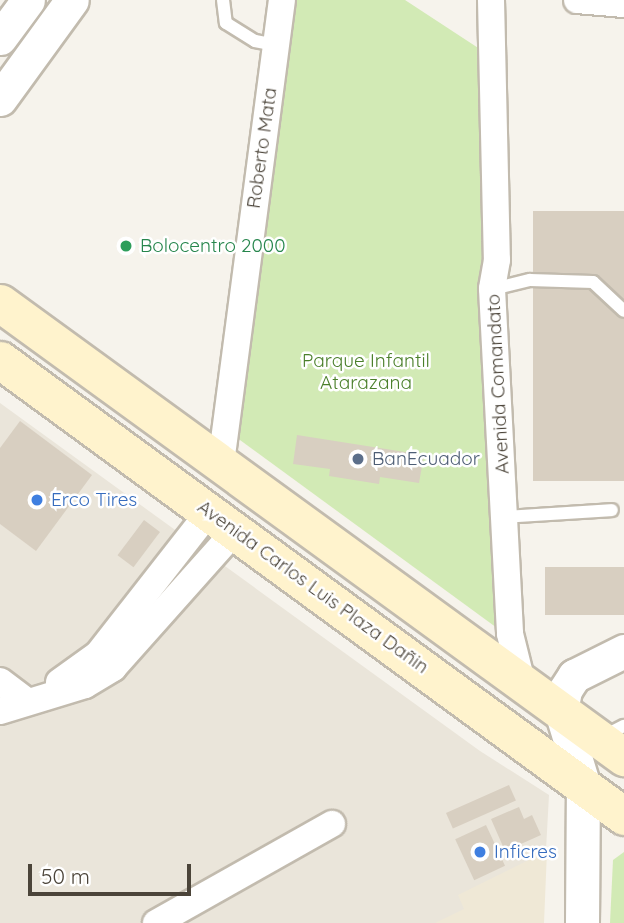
<!DOCTYPE html>
<meta charset="utf-8">
<style>
body{margin:0}
#map{position:relative;width:624px;height:923px;overflow:hidden;background:#f6f3ec;font-family:Quicksand,sans-serif}
div>[style]{position:absolute}
.residential>*{inset:0;background:#eae5da}
.education>*{inset:0;background:#efe8d6}
.green>*{inset:0;background:#d2eab5}
.building>*{inset:0;background:#d8cfc1;transform-origin:0 0}
.roads{filter:drop-shadow(2px 0 #c2bbae) drop-shadow(-2px 0 #c2bbae) drop-shadow(0 2px #c2bbae) drop-shadow(0 -2px #c2bbae)}
.service>*{height:12px;margin:-6px;padding:0 6px;transform-origin:6px;border-radius:6px;background:#fff}
.minor>*{height:26px;margin:-13px;padding:0 13px;transform-origin:13px;border-radius:13px;background:#fff}
.tertiary>*{height:33px;margin:-16.5px;padding:0 16.5px;transform-origin:16.5px;border-radius:16.5px;background:#fff}
.secondary>*{height:37px;margin:-18.5px;padding:0 18.5px;transform-origin:18.5px;border-radius:18.5px;background:#fff3cd}
.dots>*{width:19px;height:19px;translate:-50% -50%;box-sizing:border-box;border:4px solid #fff;border-radius:50%}
span{translate:-50% -50%;white-space:nowrap;text-align:center;line-height:1.15;-webkit-text-stroke:5px #fff;paint-order:stroke}
.street-label{font-size:19px;color:#4b4439}
.leisure-label{font-size:19px;color:#27864d}
.left{translate:0 -50%;text-align:left}
.park-label{font-size:19px;color:#4a7f2a}
.service-label{font-size:19px;color:#4e5e75}
.shop-label{font-size:19px;color:#366cbe}
.scale{position:absolute;left:28px;top:864px;width:163px;height:32px;box-sizing:border-box;border:4px solid #4b4439;border-top:0;padding-left:9px;font-size:21px;line-height:24px;white-space:nowrap;color:#4b4439;-webkit-text-stroke:5px #fff;paint-order:stroke}
</style>
<div id="map">
<div class="residential">
<div style="clip-path:polygon(0 403px,480px 751px,549px 795px,542px 923px,0 923px)"></div>
</div>
<div class="education">
<div style="clip-path:polygon(547px 851px,544px 923px,435px 923px,464px 909px,458px 895px)"></div>
</div>
<div class="green">
<div style="clip-path:polygon(283px 0,405px 0,492px 57px,508px 636px,229px 432px)"></div>
<div style="clip-path:polygon(624px 852px,624px 923px,610px 923px,613px 860px)"></div>
</div>
<div class="building">
<div style="left:624px;top:211px;width:270px;height:91px;rotate:90deg"></div>
<div style="clip-path:polygon(20px 421px,92px 475px,36px 551px,0 524px,0 448px)"></div>
<div style="clip-path:polygon(297px 435px,424px 455px,419px 483px,380px 477px,379px 484px,329px 476px,330px 469px,293px 464px)"></div>
<div style="left:144px;top:520px;width:20px;height:44px;rotate:37deg"></div>
<div style="left:624px;top:567px;width:48px;height:79px;rotate:90deg"></div>
<div style="left:509px;top:785px;width:17px;height:69px;rotate:66deg"></div>
<div style="clip-path:polygon(519px 807px,524px 819px,532px 815px,541px 835px,505px 851px,491px 819px)"></div>
<div style="left:486px;top:825px;width:45px;height:34px;rotate:65deg"></div>
</div>
<div class="roads">
<div class="service">
<div style="left:223px;top:0;width:23px;rotate:83deg"></div>
<div style="left:226px;top:23px;width:34px;rotate:32deg"></div>
<div style="left:255px;top:41px;width:21px;rotate:11deg"></div>
<div style="left:493px;top:289px;width:38px;rotate:-14deg"></div>
<div style="left:530px;top:280px;width:63px;rotate:1.8deg"></div>
<div style="left:593px;top:282px;width:42px;rotate:43.1deg"></div>
<div style="left:504px;top:517px;width:108px;rotate:-3.7deg"></div>
<div style="left:602px;top:737px;width:25px;rotate:-27deg"></div>
</div>
<div class="minor">
<div style="left:491px;top:0;width:260px;rotate:88.7deg"></div>
<div style="left:497px;top:260px;width:29px;rotate:100deg"></div>
<div style="left:492px;top:289px;width:345px;rotate:87deg"></div>
<div style="left:510px;top:634px;width:49px;rotate:76deg"></div>
<div style="left:577px;top:0;width:47px;rotate:4.9deg"></div>
<div style="left:221px;top:463px;width:467px;rotate:-82.5deg"></div>
<div style="left:0;top:681px;width:34px;rotate:37deg"></div>
<div style="left:59px;top:682px;width:48px;rotate:-35.7deg"></div>
<div style="left:98px;top:654px;width:180px;rotate:-52deg"></div>
<div style="left:0;top:711px;width:89px;rotate:-17deg"></div>
<div style="left:85px;top:685px;width:33px;rotate:-31deg"></div>
<div style="left:113px;top:668px;width:183px;rotate:-48.3deg"></div>
<div style="left:156px;top:923px;width:202px;rotate:-29.4deg"></div>
</div>
<div class="tertiary">
<div style="left:0;top:38px;width:47px;rotate:-53.6deg"></div>
<div style="left:0;top:99px;width:122px;rotate:-54deg"></div>
<div style="left:582px;top:923px;width:140px;rotate:-89.6deg"></div>
<div style="left:583px;top:783px;width:75px;rotate:-107deg"></div>
<div style="left:561px;top:711px;width:21px;rotate:-79deg"></div>
<div style="left:565px;top:690px;width:17px;rotate:-57deg"></div>
<div style="left:574px;top:676px;width:56px;rotate:-26.6deg"></div>
</div>
<div class="secondary">
<div style="left:0;top:303px;width:772px;rotate:36.04deg"></div>
<div style="left:0;top:360px;width:773px;rotate:36.16deg"></div>
</div>
</div>
<div class="dots">
<div style="left:126px;top:246px;background:#2e9e5b"></div>
<div style="left:358px;top:459px;background:#5c6f8a"></div>
<div style="left:37px;top:500px;background:#3f7fe0"></div>
<div style="left:480px;top:852px;background:#3f7fe0"></div>
</div>
<div class="street-label">
<span style="left:262px;top:148px;rotate:-82deg">Roberto Mata</span>
<span style="left:498px;top:384px;rotate:-93deg">Avenida Comandato</span>
<span style="left:313px;top:587px;rotate:36deg">Avenida Carlos Luis Plaza Dañin</span>
</div>
<div class="leisure-label">
<span class="left" style="left:140px;top:246px">Bolocentro 2000</span>
</div>
<div class="park-label">
<span style="left:366px;top:372px">Parque Infantil<br>Atarazana</span>
</div>
<div class="service-label">
<span class="left" style="left:372px;top:459px">BanEcuador</span>
</div>
<div class="shop-label">
<span class="left" style="left:51px;top:500px">Erco Tires</span>
<span class="left" style="left:494px;top:852px">Inficres</span>
</div>
<div class="scale">50 m</div>
</div>
